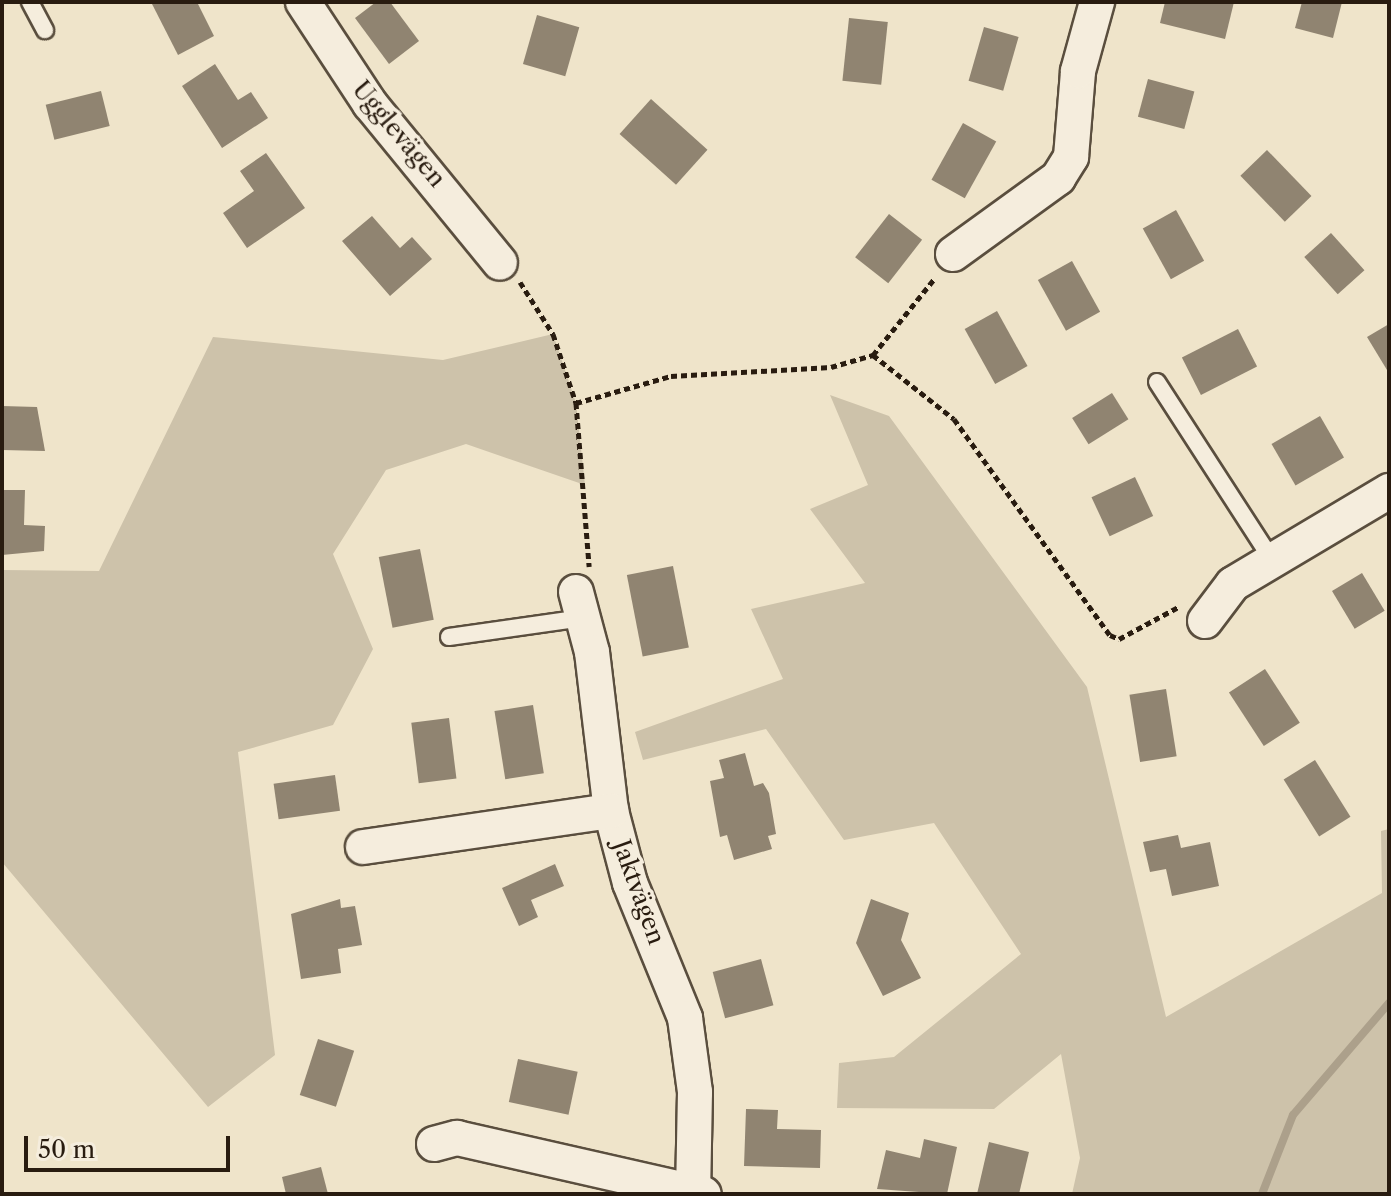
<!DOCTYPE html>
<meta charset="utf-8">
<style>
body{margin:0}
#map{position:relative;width:1391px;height:1196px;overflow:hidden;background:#efe4ca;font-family:"Libre Caslon Text",serif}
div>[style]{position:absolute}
.green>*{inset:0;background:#cdc2aa}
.stream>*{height:8px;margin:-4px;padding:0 4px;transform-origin:4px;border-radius:4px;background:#aca08b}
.building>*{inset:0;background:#908471;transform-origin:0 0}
.path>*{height:5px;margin-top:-2.5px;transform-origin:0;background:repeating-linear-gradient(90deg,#291c10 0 6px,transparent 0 10px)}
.roads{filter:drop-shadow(2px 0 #5a4e3e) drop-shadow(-2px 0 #5a4e3e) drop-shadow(0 2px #5a4e3e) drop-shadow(0 -2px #5a4e3e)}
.service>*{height:16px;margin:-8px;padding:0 8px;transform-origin:8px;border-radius:8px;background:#f5eddd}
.minor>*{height:34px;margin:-17px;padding:0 17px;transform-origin:17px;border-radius:17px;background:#f5eddd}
span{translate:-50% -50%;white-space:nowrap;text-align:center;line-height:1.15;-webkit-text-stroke:7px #f5eddd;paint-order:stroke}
.street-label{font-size:24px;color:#291c10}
.frame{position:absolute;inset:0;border:4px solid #291c10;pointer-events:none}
.scale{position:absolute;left:24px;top:1136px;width:206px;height:36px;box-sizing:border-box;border:4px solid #291c10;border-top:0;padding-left:10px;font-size:24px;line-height:28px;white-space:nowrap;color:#291c10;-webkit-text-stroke:6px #f5eddd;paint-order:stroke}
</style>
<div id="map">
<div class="green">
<div style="clip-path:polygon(553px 334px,576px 403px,585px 485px,466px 444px,386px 470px,333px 554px,373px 649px,333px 725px,238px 752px,275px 1055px,208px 1107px,2px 862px,2px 570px,99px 571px,213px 337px,443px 360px)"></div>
<div style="clip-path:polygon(830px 395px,889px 416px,1087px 687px,1166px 1017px,1382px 893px,1381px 831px,1389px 829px,1389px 1194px,1072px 1194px,1080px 1158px,1061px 1054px,994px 1109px,837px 1108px,839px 1063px,894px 1057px,1021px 954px,934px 823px,844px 840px,766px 729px,643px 760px,635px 732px,783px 679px,751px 609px,865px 583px,810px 509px,868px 485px)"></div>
</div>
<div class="stream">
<div style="left:1262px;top:1194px;width:85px;rotate:-68.6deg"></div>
<div style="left:1293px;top:1115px;width:148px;rotate:-49.4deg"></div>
</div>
<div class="building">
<div style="clip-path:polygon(151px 2px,197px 2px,214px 36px,178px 55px)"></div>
<div style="clip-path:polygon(376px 2px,390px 2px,419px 41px,389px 64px,355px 18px)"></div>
<div style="clip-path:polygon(1165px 2px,1234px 2px,1225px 39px,1160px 23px)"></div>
<div style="clip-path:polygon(1302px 2px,1342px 2px,1333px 38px,1295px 28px)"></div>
<div style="left:537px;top:15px;width:44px;height:51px;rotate:16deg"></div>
<div style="left:849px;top:18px;width:39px;height:63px;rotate:6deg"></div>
<div style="left:984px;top:27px;width:36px;height:56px;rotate:16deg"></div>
<div style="clip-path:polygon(215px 64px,238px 100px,251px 92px,268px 118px,222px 148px,182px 86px)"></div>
<div style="left:1148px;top:79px;width:48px;height:39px;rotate:15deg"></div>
<div style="left:101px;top:91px;width:36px;height:57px;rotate:76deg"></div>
<div style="left:651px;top:99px;width:76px;height:47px;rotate:42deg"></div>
<div style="left:963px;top:123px;width:38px;height:65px;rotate:29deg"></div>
<div style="left:1267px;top:150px;width:64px;height:37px;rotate:46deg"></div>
<div style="clip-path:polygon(266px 153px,305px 208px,247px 248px,223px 213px,254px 191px,240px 171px)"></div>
<div style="left:1176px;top:210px;width:58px;height:38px;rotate:61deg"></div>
<div style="left:889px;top:214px;width:42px;height:55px;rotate:38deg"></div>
<div style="clip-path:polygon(372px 216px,400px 248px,412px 237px,432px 259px,390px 296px,342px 241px)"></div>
<div style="left:1331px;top:233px;width:50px;height:36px;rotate:48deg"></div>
<div style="left:1072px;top:261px;width:58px;height:39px;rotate:61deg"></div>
<div style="left:997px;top:311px;width:63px;height:37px;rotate:61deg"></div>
<div style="clip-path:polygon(1389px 324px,1389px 369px,1387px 370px,1367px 337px)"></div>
<div style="left:1238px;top:329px;width:42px;height:63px;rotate:63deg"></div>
<div style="left:1112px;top:393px;width:31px;height:47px;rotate:58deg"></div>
<div style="clip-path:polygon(2px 406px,37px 407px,45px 451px,2px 450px)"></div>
<div style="left:1320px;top:416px;width:48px;height:56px;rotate:60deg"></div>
<div style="left:1135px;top:477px;width:43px;height:48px;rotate:65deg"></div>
<div style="clip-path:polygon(2px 490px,25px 490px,24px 525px,45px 526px,44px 551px,2px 555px)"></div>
<div style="left:420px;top:549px;width:72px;height:42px;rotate:79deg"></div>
<div style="left:673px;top:566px;width:83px;height:47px;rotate:79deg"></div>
<div style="left:1362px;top:573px;width:44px;height:35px;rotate:59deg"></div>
<div style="left:1265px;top:669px;width:64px;height:43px;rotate:57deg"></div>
<div style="left:1166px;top:689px;width:68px;height:37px;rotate:81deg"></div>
<div style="left:533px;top:705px;width:69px;height:39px;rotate:81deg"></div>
<div style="left:449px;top:718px;width:61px;height:38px;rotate:83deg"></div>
<div style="clip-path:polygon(745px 753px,754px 786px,763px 783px,769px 793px,776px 834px,768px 836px,772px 849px,734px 860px,727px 835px,720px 837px,710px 781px,724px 778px,719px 760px)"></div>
<div style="left:1315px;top:760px;width:67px;height:37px;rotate:58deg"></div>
<div style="left:335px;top:775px;width:36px;height:62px;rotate:82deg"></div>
<div style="clip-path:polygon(1178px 835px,1181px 848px,1210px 842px,1219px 886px,1172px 896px,1166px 869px,1150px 872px,1143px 842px)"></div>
<div style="clip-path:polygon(555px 864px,564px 886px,531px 900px,538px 917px,519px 926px,502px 888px)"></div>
<div style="clip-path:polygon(340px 899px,341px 908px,355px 906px,362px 945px,338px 949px,341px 973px,301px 979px,291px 914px)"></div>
<div style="clip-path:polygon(871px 899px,909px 913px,901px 940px,921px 978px,883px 996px,856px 943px)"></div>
<div style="left:761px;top:959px;width:48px;height:50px;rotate:75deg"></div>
<div style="left:318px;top:1039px;width:38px;height:59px;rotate:18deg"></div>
<div style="left:518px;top:1059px;width:61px;height:44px;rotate:12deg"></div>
<div style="clip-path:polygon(746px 1109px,778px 1110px,777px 1129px,821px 1130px,820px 1168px,744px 1166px)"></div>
<div style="clip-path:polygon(924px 1139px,957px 1147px,947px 1194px,877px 1189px,886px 1150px,920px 1158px)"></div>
<div style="clip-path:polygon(989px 1142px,1029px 1152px,1019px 1194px,977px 1194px)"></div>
<div style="clip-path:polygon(321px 1167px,328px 1194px,286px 1194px,282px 1177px)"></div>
</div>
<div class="path">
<div style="left:520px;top:282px;width:62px;rotate:57.6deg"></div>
<div style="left:553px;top:334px;width:73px;rotate:71.6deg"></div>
<div style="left:576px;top:403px;width:164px;rotate:85.4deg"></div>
<div style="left:873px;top:355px;width:99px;rotate:-51.2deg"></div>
<div style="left:576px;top:403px;width:99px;rotate:-15.9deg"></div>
<div style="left:671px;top:376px;width:160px;rotate:-3.2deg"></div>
<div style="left:831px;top:367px;width:44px;rotate:-15.9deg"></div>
<div style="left:873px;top:355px;width:103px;rotate:38.3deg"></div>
<div style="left:954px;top:419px;width:266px;rotate:54.2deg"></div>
<div style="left:1110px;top:635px;width:10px;rotate:24deg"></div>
<div style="left:1119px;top:639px;width:69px;rotate:-28.4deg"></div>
</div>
<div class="roads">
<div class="service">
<div style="left:30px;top:2px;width:32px;rotate:62deg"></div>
<div style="left:1157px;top:382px;width:210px;rotate:57.1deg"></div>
<div style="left:449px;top:637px;width:135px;rotate:-8.1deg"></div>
</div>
<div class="minor">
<div style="left:303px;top:2px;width:122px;rotate:56.7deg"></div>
<div style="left:370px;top:104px;width:205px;rotate:50.7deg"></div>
<div style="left:953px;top:254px;width:130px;rotate:-35.9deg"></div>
<div style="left:1058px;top:178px;width:25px;rotate:-58deg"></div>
<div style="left:1071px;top:157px;width:86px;rotate:-85.3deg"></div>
<div style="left:1078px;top:71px;width:72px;rotate:-74.6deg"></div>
<div style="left:576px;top:592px;width:62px;rotate:75.1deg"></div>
<div style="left:592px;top:652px;width:160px;rotate:83.2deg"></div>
<div style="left:611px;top:811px;width:74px;rotate:75.2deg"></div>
<div style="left:630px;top:883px;width:146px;rotate:67.8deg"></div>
<div style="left:685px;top:1018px;width:75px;rotate:82.3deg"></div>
<div style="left:695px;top:1092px;width:102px;rotate:91.1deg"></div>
<div style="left:1205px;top:621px;width:46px;rotate:-52.9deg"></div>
<div style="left:1233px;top:584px;width:182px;rotate:-30.8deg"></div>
<div style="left:363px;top:847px;width:251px;rotate:-8.3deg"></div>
<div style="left:434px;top:1144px;width:24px;rotate:-15deg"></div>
<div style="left:457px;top:1138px;width:253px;rotate:12.8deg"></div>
</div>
</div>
<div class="street-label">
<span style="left:399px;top:134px;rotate:50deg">Ugglevägen</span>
<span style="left:639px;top:892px;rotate:70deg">Jaktvägen</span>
</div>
<div class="frame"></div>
<div class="scale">50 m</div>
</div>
